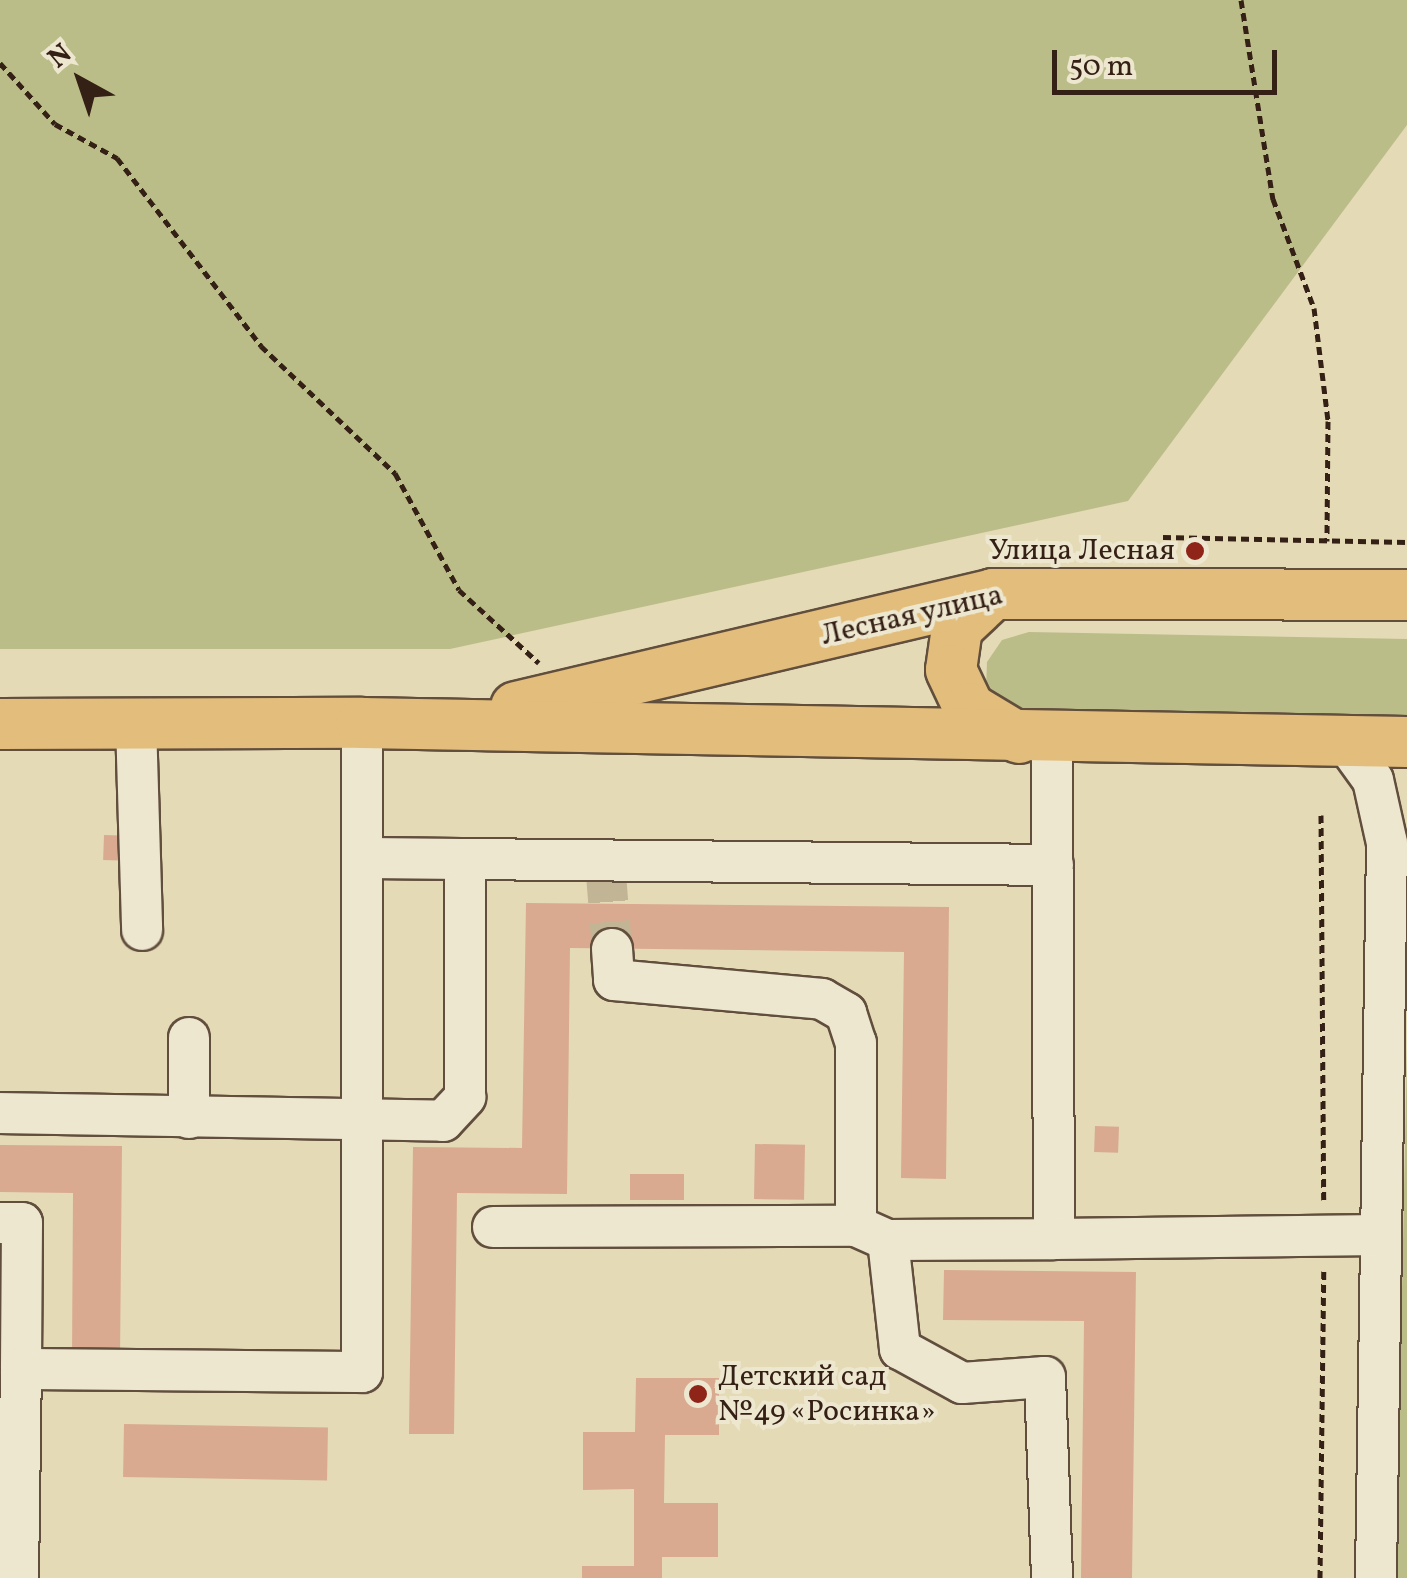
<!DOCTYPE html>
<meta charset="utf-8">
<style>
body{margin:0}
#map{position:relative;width:1407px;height:1578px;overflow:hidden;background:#e4dab6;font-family:Vollkorn,serif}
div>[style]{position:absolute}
.green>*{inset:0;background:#bbbd89}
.building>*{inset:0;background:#d9aa90;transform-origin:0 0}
.minor-tunnel>*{height:40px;margin-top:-20px;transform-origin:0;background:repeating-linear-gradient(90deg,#c1b596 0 40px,transparent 0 60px)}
.path>*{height:5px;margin-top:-2.5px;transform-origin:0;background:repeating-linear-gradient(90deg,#352015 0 8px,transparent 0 13px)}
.roads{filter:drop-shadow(2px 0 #614e3d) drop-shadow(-2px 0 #614e3d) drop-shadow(0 2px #614e3d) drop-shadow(0 -2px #614e3d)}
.minor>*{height:40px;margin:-20px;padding:0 20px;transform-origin:20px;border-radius:20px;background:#ede7d0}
.major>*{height:50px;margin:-25px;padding:0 25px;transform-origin:25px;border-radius:25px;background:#e2bd7b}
.dots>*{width:28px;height:28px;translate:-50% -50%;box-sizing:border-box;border:5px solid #ede7d0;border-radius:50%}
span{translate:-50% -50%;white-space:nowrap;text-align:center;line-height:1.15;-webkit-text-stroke:8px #ede7d0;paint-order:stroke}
.poi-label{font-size:30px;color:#352015}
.right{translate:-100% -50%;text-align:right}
.left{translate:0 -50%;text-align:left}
.street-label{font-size:30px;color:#352015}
.north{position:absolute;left:30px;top:30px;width:100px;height:100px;-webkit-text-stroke:8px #ede7d0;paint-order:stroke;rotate:320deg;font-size:28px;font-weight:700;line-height:40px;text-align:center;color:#352015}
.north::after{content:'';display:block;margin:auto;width:35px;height:45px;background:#352015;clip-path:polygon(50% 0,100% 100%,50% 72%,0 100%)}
.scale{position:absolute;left:1052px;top:50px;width:225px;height:45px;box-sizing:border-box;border:5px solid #352015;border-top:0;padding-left:12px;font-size:30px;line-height:35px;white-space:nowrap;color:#352015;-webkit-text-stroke:8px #ede7d0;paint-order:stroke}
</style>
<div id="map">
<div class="green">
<div style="clip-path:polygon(0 0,1407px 0,1407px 125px,1128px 501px,450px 649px,0 649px)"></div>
<div style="clip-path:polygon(1029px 632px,1407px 639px,1407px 719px,1008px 711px,986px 689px,987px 662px,1002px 640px)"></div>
<div style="clip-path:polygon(1407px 1051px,1407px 1578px,1396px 1578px)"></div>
</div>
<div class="building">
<div style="left:104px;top:835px;width:24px;height:25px;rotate:2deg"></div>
<div style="clip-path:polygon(526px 903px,949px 907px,946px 1179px,901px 1178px,904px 952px,570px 948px,567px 1194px,457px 1193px,454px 1434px,409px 1434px,413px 1147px,522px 1148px)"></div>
<div style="left:1095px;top:1126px;width:24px;height:26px;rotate:2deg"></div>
<div style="left:755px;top:1144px;width:50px;height:55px;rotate:1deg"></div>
<div style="clip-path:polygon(0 1145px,122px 1146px,120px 1358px,72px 1358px,73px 1193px,0 1192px)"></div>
<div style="left:630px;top:1174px;width:54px;height:26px"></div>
<div style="clip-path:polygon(944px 1270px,1136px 1272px,1132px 1578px,1081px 1578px,1084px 1321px,943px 1320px)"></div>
<div style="clip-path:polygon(636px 1378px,719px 1378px,719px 1435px,665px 1435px,664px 1503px,718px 1503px,718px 1557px,662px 1557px,662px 1578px,582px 1578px,582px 1566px,634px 1566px,634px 1489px,583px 1490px,583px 1432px,635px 1432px)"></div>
<div style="left:124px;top:1424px;width:204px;height:53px;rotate:1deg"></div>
</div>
<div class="minor-tunnel">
<div style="left:605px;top:862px;width:87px;rotate:85.4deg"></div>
</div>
<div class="path">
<div style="left:1241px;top:0;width:202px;rotate:80.9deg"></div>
<div style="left:1273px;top:199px;width:116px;rotate:69.4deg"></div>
<div style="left:1314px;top:308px;width:114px;rotate:82.9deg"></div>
<div style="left:1328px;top:421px;width:120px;rotate:90.5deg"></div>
<div style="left:0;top:63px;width:82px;rotate:48deg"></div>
<div style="left:55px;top:124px;width:71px;rotate:28.7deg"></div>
<div style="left:117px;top:158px;width:237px;rotate:52.5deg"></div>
<div style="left:261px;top:346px;width:185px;rotate:43.5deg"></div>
<div style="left:395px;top:473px;width:133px;rotate:61.3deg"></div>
<div style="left:459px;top:590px;width:108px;rotate:42.4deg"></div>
<div style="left:1163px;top:537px;width:244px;rotate:1.2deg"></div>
<div style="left:1321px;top:815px;width:385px;rotate:89.6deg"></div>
<div style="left:1320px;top:1578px;width:307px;rotate:-89.3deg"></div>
</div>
<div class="roads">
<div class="minor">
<div style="left:136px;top:723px;width:207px;rotate:88.3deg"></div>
<div style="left:1344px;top:740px;width:49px;rotate:54.1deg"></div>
<div style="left:1373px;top:780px;width:65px;rotate:77.5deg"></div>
<div style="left:1387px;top:843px;width:735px;rotate:90.86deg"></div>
<div style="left:365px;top:858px;width:100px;rotate:0.6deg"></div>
<div style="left:612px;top:949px;width:31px;rotate:86deg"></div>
<div style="left:614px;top:980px;width:209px;rotate:5.2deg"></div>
<div style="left:822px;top:999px;width:28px;rotate:30deg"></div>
<div style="left:846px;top:1013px;width:32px;rotate:72deg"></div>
<div style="left:856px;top:1043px;width:183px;rotate:90deg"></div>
<div style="left:856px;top:1226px;width:35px;rotate:24deg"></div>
<div style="left:888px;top:1240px;width:166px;rotate:-0.3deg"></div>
<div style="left:1054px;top:1239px;width:501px;rotate:-90.23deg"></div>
<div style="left:189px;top:1038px;width:80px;rotate:90deg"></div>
<div style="left:0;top:1113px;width:443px;rotate:1deg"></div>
<div style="left:443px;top:1121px;width:33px;rotate:-47deg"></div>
<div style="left:465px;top:1097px;width:238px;rotate:-90deg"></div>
<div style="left:465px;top:859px;width:588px;rotate:0.58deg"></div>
<div style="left:0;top:1223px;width:22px"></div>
<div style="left:22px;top:1223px;width:146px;rotate:90.4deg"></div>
<div style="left:21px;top:1369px;width:341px;rotate:0.5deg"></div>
<div style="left:362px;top:1372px;width:649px;rotate:-90deg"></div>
<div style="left:493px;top:1227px;width:363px;rotate:-0.2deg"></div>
<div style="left:1054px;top:1239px;width:327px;rotate:-0.7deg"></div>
<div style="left:888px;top:1240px;width:110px;rotate:83.7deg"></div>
<div style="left:900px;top:1349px;width:71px;rotate:28.7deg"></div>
<div style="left:962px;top:1383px;width:83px;rotate:-4.1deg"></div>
<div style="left:1045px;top:1377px;width:201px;rotate:88deg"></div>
<div style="left:18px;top:1578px;width:209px;rotate:-89.2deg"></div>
</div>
<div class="major">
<div style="left:993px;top:594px;width:50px;rotate:136.6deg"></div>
<div style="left:957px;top:628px;width:42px;rotate:98.1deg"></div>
<div style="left:951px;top:670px;width:42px;rotate:64.7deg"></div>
<div style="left:969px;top:708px;width:58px;rotate:31deg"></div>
<div style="left:516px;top:707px;width:490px;rotate:-13.3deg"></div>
<div style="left:993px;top:594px;width:414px;rotate:0.1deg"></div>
<div style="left:0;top:724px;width:362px;rotate:-0.2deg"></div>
<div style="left:362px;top:723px;width:1045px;rotate:1.04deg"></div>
</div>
</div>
<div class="dots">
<div style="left:1195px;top:551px;background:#8f2418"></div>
<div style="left:698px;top:1394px;background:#8f2418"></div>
</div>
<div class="poi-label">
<span class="right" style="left:1175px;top:551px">Улица Лесная</span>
<span class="left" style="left:718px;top:1394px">Детский сад<br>№49 «Росинка»</span>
</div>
<div class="street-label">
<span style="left:912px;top:616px;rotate:-13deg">Лесная улица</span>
</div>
<div class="north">N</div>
<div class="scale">50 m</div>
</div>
